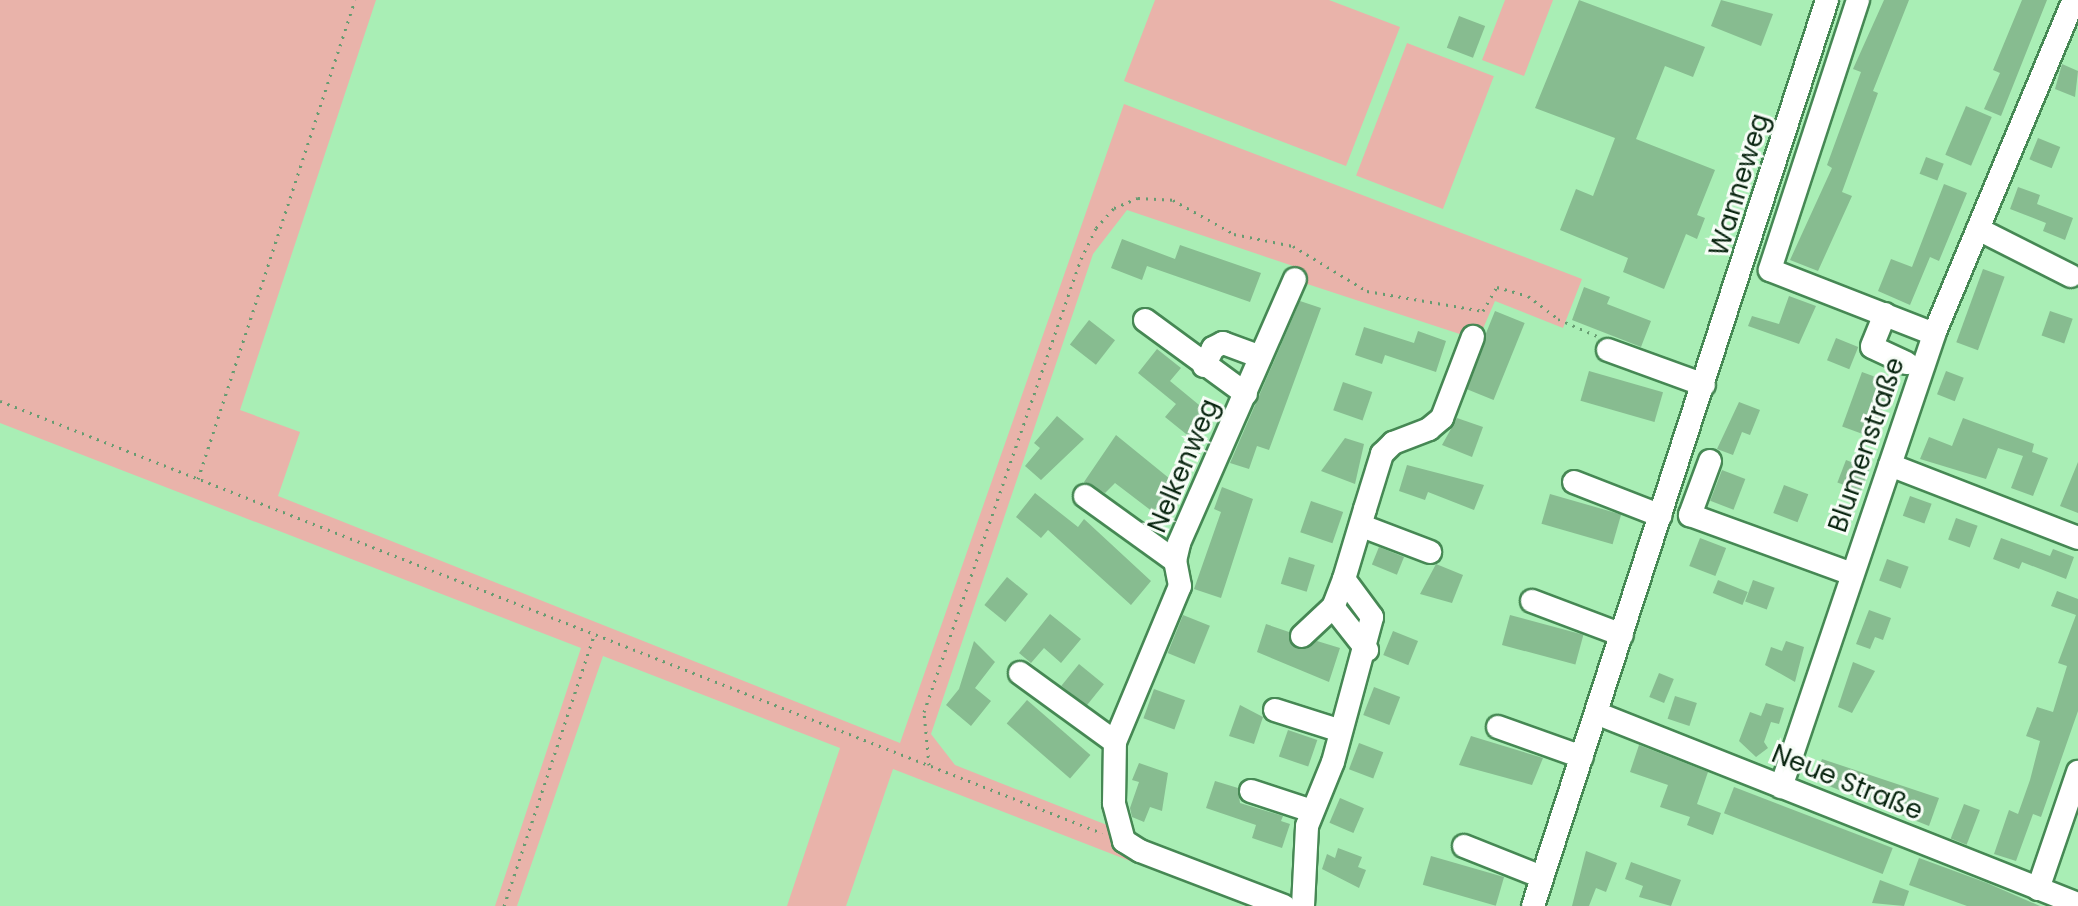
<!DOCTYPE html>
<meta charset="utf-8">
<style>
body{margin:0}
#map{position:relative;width:2078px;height:906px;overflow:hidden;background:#a9eeb5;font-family:Poppins,sans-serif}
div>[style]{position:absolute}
.green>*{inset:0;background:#e9b3aa;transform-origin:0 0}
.building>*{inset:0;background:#87bc90;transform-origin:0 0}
.path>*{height:3px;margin-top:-1.5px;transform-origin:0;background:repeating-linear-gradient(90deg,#679b71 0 2px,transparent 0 8px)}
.roads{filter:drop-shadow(2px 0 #468854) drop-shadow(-2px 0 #468854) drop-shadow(0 2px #468854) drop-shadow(0 -2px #468854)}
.minor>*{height:22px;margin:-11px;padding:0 11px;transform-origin:11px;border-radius:11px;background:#fff}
span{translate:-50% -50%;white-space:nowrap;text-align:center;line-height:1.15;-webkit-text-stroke:6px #f7fdf7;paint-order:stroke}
.street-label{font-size:26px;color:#0a2611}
</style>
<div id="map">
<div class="green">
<div style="clip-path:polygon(0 0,376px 0,240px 410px,300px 432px,278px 496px,900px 743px,1124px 104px,1582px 279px,1563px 328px,1495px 301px,1478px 340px,1292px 279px,1296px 267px,1127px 210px,1093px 254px,931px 734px,955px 765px,1218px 869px,1210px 892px,893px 769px,846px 906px,787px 906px,840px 748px,603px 656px,517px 906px,495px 906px,581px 648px,0 423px)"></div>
<div style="clip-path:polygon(1155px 0,1329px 0,1400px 27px,1346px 166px,1124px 81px)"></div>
<div style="clip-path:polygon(1505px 0,1553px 0,1524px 76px,1482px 60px)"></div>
<div style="left:1407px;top:43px;width:93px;height:142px;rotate:21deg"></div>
</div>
<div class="building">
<div style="clip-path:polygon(1579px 0,1705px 47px,1693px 77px,1665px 66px,1636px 139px,1715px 170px,1697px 215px,1705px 218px,1697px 239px,1686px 234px,1664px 289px,1623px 272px,1628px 258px,1560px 230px,1576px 189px,1593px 196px,1615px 138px,1535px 108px)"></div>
<div style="clip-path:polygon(1721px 0,1773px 14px,1761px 46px,1711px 26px)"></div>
<div style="clip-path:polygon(1884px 0,1909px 0,1873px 91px,1878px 93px,1842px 192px,1852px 196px,1818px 271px,1790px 260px,1832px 168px,1827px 165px,1861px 72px,1853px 69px)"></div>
<div style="clip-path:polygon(2022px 0,2047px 0,2001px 116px,1984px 109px,2000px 73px,1993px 70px)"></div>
<div style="left:1459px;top:16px;width:28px;height:34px;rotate:21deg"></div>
<div style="clip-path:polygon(2062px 64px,2078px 71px,2075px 97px,2055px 89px)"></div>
<div style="left:1966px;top:106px;width:28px;height:53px;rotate:23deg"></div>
<div style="left:2038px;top:138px;width:24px;height:23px;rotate:22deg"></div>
<div style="left:1926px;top:157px;width:19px;height:18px;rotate:21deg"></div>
<div style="clip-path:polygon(1944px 184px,1967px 193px,1939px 261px,1930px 257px,1910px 305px,1878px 291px,1891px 259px,1912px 267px)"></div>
<div style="clip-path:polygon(2018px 187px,2040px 195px,2037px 204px,2073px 218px,2065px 240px,2043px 231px,2046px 223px,2010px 209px)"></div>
<div style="clip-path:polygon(1122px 239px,1175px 259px,1180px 245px,1261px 273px,1250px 302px,1147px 266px,1142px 280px,1111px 268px)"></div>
<div style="left:1983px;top:269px;width:23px;height:78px;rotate:20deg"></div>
<div style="clip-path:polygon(1584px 287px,1610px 297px,1607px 304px,1651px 321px,1641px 347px,1572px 320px)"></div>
<div style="clip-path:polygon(1789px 296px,1816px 306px,1799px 344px,1748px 326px,1752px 316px,1779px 324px)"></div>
<div style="clip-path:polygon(1300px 301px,1321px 308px,1269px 450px,1257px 446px,1249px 469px,1230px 463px)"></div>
<div style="left:1495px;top:311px;width:32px;height:83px;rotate:22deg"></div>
<div style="left:2050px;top:311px;width:24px;height:26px;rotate:19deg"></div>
<div style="left:1089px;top:320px;width:33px;height:31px;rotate:38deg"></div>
<div style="clip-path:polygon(1364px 327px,1414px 343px,1418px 331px,1446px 341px,1436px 372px,1385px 355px,1382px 364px,1355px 355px)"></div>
<div style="left:1836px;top:338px;width:24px;height:24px;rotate:22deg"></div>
<div style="clip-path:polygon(1157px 349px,1181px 368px,1170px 381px,1210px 414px,1191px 438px,1165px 417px,1176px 404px,1138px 373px)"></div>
<div style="left:1589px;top:371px;width:77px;height:31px;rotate:16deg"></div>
<div style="left:1946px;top:371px;width:19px;height:25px;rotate:21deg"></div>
<div style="left:1862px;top:372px;width:32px;height:58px;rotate:20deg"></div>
<div style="left:1343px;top:382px;width:31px;height:30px;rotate:19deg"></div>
<div style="clip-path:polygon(1739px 402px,1760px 410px,1750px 435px,1742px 432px,1733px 455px,1717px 449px)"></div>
<div style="clip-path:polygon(1057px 416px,1084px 439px,1041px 480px,1025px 466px,1040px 448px,1034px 443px)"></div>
<div style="clip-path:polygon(1457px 418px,1483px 427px,1472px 457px,1442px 445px)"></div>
<div style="clip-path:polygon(1963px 418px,2034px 444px,2032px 452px,2048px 458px,2033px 496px,2011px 488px,2023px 456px,1998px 448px,1986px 479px,1920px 459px,1929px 437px,1952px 446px)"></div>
<div style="clip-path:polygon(1116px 435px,1175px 483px,1153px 512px,1115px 483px,1105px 493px,1084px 482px)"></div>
<div style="clip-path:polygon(1345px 438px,1364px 444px,1355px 484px,1321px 471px)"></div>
<div style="left:1846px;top:460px;width:25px;height:24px;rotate:21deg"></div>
<div style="clip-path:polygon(2078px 462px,2078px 513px,2060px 506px)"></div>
<div style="clip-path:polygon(1407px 465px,1484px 485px,1474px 510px,1428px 492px,1425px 500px,1399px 491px)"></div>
<div style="left:1722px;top:470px;width:25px;height:33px;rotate:21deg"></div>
<div style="left:1784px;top:485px;width:26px;height:30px;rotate:21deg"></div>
<div style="clip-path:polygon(1222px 487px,1253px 499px,1221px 598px,1194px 589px,1221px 512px,1214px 509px)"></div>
<div style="clip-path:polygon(1035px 493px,1078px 527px,1084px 519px,1151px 581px,1131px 605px,1048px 530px,1041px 538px,1016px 517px)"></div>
<div style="left:1550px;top:494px;width:74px;height:31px;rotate:16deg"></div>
<div style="left:1910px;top:496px;width:23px;height:21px;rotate:20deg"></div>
<div style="left:1311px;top:501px;width:34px;height:33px;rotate:19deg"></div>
<div style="left:1956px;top:518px;width:23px;height:23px;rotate:20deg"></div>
<div style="left:1700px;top:538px;width:28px;height:30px;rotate:21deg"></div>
<div style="clip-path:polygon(2001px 538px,2050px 556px,2053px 549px,2074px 557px,2066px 579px,2022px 562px,2019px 569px,1993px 559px)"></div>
<div style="left:1379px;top:547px;width:27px;height:19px;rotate:22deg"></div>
<div style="left:1289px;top:557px;width:27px;height:28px;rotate:17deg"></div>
<div style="left:1887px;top:559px;width:23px;height:23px;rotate:20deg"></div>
<div style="clip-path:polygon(1436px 564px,1463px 575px,1452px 603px,1420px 594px)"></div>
<div style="left:1007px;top:577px;width:27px;height:36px;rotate:39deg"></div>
<div style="left:1718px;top:580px;width:32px;height:14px;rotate:22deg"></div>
<div style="left:1753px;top:580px;width:23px;height:23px;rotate:20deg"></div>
<div style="clip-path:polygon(2057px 591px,2078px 599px,2078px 711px,2041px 817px,2033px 814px,2016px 861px,1994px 854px,2009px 810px,2018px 814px,2030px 780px,2040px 741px,2026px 736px,2037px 707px,2053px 712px,2067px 666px,2058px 663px,2076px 615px,2051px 606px)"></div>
<div style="clip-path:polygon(1869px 610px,1891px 618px,1883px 640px,1875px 637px,1870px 649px,1856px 644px)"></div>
<div style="clip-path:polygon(1050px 614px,1081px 639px,1061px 663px,1044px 648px,1031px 663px,1019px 653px)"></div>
<div style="left:1183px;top:615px;width:29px;height:41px;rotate:22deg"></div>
<div style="left:1510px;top:615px;width:76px;height:31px;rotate:15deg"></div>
<div style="clip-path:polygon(1266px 624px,1289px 632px,1297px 649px,1317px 641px,1340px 648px,1329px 682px,1257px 652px)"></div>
<div style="left:1393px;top:631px;width:27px;height:26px;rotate:22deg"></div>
<div style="clip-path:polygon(974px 641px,995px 662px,975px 688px,991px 701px,971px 726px,946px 705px,959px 689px)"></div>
<div style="clip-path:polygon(1786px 641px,1804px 647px,1795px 682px,1765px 665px,1771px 647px,1782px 651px)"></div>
<div style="clip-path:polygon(1853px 662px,1875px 671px,1852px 713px,1838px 707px)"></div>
<div style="left:1079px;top:664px;width:32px;height:28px;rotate:39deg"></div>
<div style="left:1659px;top:673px;width:16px;height:26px;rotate:22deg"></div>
<div style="left:1374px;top:687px;width:28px;height:30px;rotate:21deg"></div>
<div style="left:1154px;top:689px;width:33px;height:31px;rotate:20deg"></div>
<div style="left:1675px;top:696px;width:23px;height:24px;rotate:18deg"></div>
<div style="left:1027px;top:700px;width:84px;height:31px;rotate:41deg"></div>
<div style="clip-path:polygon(1766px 703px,1784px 708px,1779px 724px,1771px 722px,1764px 742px,1768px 748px,1756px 757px,1739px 741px,1750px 712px,1761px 716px)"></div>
<div style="clip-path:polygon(1240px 705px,1263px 717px,1254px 744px,1229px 736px)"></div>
<div style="left:1288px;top:730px;width:31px;height:28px;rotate:19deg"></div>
<div style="clip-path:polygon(1471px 736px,1543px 758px,1532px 785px,1459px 765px)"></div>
<div style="left:1359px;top:743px;width:26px;height:28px;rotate:21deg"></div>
<div style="clip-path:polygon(1639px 745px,1708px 772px,1697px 804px,1721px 813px,1713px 835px,1687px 825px,1690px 817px,1660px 807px,1668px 785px,1630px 772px)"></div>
<div style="clip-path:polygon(1822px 759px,1939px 798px,1929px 826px,1814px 780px)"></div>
<div style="clip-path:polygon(1139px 763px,1168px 773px,1162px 811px,1150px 807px,1144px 822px,1132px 817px,1130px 808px,1139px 782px,1132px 780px)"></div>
<div style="clip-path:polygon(1215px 781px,1238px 788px,1240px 803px,1283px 816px,1281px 821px,1290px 824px,1282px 848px,1252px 838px,1256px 825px,1206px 808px)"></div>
<div style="left:1734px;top:787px;width:170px;height:28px;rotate:21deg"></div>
<div style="left:1340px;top:798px;width:26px;height:27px;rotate:23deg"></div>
<div style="left:1964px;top:804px;width:17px;height:37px;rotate:21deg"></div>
<div style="clip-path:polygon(1338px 848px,1362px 857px,1358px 867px,1366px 870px,1359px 888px,1322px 869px,1327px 854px,1335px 858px)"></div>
<div style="clip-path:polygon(1586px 851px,1617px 863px,1606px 892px,1596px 888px,1589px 906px,1572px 906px)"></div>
<div style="left:1431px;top:856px;width:76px;height:30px;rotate:16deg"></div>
<div style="clip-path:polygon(1919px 858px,1987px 883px,2040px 906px,1967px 906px,1909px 885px)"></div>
<div style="clip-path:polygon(1631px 862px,1681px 880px,1671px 906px,1639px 897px,1643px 886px,1625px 879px)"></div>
<div style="clip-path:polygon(1880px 880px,1909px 891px,1904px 906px,1872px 903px)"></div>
</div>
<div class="path">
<div style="left:0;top:401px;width:1184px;rotate:21.41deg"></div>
<div style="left:198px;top:479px;width:504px;rotate:-71.85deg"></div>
<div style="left:929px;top:765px;width:53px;rotate:-95.4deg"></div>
<div style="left:924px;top:712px;width:479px;rotate:-70.9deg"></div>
<div style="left:1081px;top:259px;width:34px;rotate:-64deg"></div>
<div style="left:1096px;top:228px;width:27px;rotate:-48deg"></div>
<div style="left:1114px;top:208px;width:26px;rotate:-23deg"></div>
<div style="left:1138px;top:198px;width:35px;rotate:3deg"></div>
<div style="left:1173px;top:200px;width:70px;rotate:29.1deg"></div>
<div style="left:1234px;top:234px;width:60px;rotate:11.5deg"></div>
<div style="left:1293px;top:246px;width:87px;rotate:31.3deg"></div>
<div style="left:1367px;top:291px;width:118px;rotate:9.8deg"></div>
<div style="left:1483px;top:311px;width:28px;rotate:-60deg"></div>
<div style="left:1497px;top:287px;width:32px;rotate:16deg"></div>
<div style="left:1528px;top:296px;width:38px;rotate:37deg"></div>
<div style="left:1558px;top:319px;width:43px;rotate:23.6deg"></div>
<div style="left:504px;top:906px;width:288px;rotate:-71.6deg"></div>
</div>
<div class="roads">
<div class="minor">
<div style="left:1858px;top:0;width:284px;rotate:108.1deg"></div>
<div style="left:1770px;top:270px;width:176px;rotate:21.3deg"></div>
<div style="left:1978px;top:229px;width:104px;rotate:26.8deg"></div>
<div style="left:1885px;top:314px;width:35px;rotate:112deg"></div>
<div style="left:1872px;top:347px;width:38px;rotate:25deg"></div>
<div style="left:1145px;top:320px;width:125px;rotate:36.2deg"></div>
<div style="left:1608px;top:350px;width:102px;rotate:20deg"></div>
<div style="left:1204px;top:366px;width:20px;rotate:-63deg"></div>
<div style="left:1213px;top:348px;width:11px;rotate:-27deg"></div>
<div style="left:1223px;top:343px;width:40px;rotate:20.2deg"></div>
<div style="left:1710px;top:461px;width:58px;rotate:110.3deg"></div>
<div style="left:1690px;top:515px;width:172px;rotate:20deg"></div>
<div style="left:1890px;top:465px;width:202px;rotate:21.2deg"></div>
<div style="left:1574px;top:482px;width:93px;rotate:21.3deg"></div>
<div style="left:1085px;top:496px;width:111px;rotate:35.8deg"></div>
<div style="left:1362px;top:526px;width:73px;rotate:20.9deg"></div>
<div style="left:1344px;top:579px;width:30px;rotate:111deg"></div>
<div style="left:1333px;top:607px;width:55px;rotate:51.7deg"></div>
<div style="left:1532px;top:601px;width:96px;rotate:20.7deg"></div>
<div style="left:1302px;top:636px;width:42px;rotate:-43.1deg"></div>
<div style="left:1020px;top:673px;width:117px;rotate:36deg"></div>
<div style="left:1275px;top:710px;width:66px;rotate:17.6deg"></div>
<div style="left:1596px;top:713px;width:518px;rotate:21.62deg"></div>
<div style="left:1498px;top:727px;width:89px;rotate:19.7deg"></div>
<div style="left:1781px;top:787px;width:478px;rotate:-71.3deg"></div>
<div style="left:1934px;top:334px;width:362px;rotate:-67.3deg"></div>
<div style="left:1251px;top:791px;width:64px;rotate:18.2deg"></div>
<div style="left:1464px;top:846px;width:84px;rotate:21.7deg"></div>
<div style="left:2038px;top:889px;width:124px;rotate:-71.1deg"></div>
<div style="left:1284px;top:906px;width:154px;rotate:-159.1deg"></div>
<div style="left:1140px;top:851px;width:19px;rotate:-148deg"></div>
<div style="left:1124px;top:841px;width:39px;rotate:-105deg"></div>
<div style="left:1114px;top:803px;width:61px;rotate:-89.1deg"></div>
<div style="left:1115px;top:742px;width:169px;rotate:-67.4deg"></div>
<div style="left:1180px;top:586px;width:25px;rotate:-101deg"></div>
<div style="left:1175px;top:561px;width:18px;rotate:-77deg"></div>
<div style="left:1179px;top:543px;width:288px;rotate:-66.3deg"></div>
<div style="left:1303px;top:906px;width:80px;rotate:-87.1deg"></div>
<div style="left:1307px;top:826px;width:69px;rotate:-67.9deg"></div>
<div style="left:1333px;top:762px;width:150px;rotate:-74.9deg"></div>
<div style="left:1372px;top:617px;width:47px;rotate:-126.4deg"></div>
<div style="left:1344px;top:579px;width:73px;rotate:-73.3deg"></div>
<div style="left:1365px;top:509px;width:58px;rotate:-72.8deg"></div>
<div style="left:1382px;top:454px;width:16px;rotate:-45deg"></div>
<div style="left:1393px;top:443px;width:39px;rotate:-21deg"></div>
<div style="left:1429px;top:429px;width:17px;rotate:-40deg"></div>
<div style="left:1442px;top:418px;width:87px;rotate:-69.1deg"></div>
<div style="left:1533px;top:906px;width:953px;rotate:-72.02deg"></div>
</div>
</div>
<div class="street-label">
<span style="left:1740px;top:185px;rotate:-73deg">Wanneweg</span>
<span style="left:1867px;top:445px;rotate:-71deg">Blumenstraße</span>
<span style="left:1184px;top:466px;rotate:-67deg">Nelkenweg</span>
<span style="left:1847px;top:783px;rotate:22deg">Neue Straße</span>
</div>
</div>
